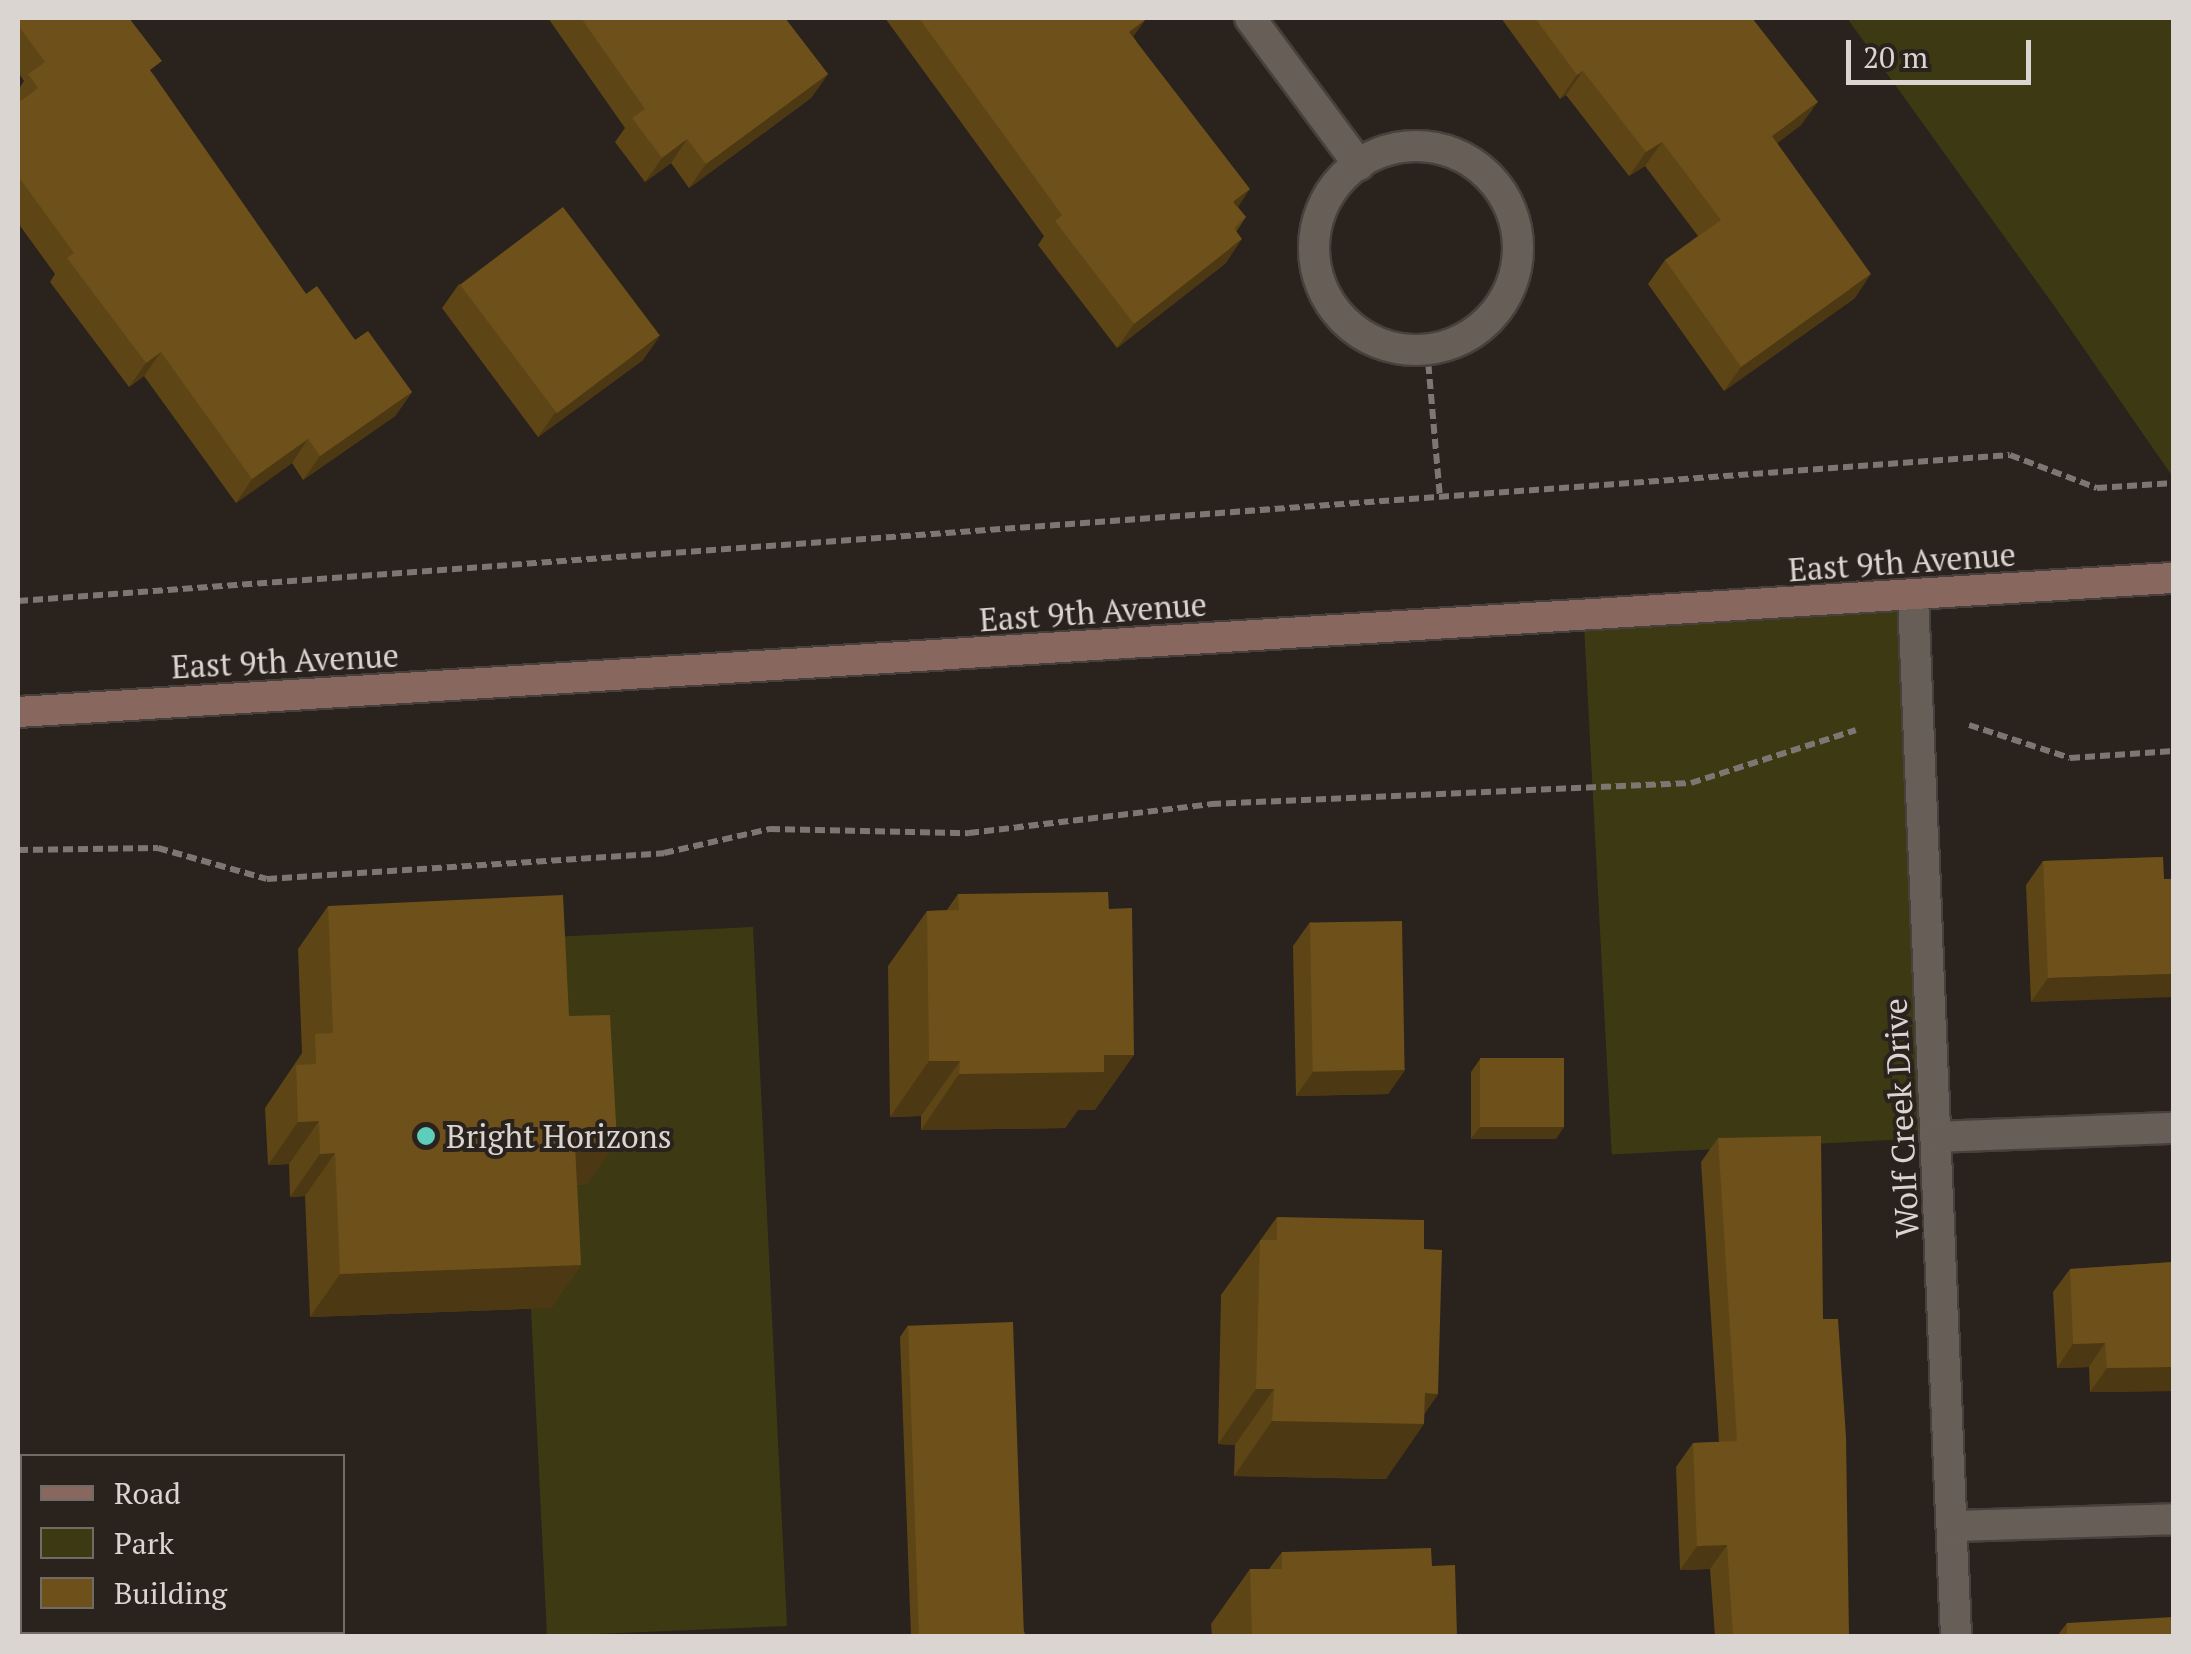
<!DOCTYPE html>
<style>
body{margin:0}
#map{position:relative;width:2191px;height:1654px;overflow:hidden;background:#2a221d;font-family:"PT Serif",serif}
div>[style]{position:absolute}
.green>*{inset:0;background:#3d3a13;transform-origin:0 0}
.path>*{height:6px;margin-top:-3px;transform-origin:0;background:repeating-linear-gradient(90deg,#7d7672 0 10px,transparent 0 15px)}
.roads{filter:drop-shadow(2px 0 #47403c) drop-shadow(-2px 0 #47403c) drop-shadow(0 2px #47403c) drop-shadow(0 -2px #47403c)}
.street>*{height:30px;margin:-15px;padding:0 15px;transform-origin:15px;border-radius:15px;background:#685e58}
.street>.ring{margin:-15px;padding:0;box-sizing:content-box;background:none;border:30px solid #685e58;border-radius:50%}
.secondary>*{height:30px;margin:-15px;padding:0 15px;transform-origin:15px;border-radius:15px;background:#87675e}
.wall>*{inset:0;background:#5e4516}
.shaded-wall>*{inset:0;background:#4c3812}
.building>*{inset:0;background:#6d501a;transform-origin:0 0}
.dots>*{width:28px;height:28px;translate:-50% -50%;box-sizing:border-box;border:5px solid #2a221d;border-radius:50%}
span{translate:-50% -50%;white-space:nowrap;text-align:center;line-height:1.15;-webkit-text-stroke:8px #2a221d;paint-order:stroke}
.street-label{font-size:32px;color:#dbd5d2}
.poi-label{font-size:32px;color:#dbd5d2}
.left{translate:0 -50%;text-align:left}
.frame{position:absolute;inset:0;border:20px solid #dbd5d2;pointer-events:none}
.legend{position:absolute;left:20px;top:1454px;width:325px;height:180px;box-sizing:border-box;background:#2a221d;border:2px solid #716a65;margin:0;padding:12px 18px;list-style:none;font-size:30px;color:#dbd5d2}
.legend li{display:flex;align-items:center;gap:20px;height:50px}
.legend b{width:50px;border:2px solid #716a65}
.scale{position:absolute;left:1846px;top:40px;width:185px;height:45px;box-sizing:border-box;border:5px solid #dbd5d2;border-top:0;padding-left:12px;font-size:30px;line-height:35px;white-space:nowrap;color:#dbd5d2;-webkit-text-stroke:8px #2a221d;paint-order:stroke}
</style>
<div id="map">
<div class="green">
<div style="clip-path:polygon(1847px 18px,2173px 18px,2173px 477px,2055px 307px)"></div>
<div style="left:1913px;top:597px;width:541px;height:330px;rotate:87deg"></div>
<div style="clip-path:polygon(753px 927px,787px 1626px,547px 1636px,531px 1309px,550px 1308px,545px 1187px,587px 1184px,533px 938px)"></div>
</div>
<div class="path">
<div style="left:1427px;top:349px;width:149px;rotate:85deg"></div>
<div style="left:18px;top:601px;width:1997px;rotate:-4.19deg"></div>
<div style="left:2010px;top:455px;width:93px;rotate:20.8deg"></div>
<div style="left:2097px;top:488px;width:77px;rotate:-3.7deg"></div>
<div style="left:1969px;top:725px;width:106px;rotate:18.1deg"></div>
<div style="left:2070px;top:758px;width:104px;rotate:-3.9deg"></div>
<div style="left:18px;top:850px;width:140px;rotate:-0.8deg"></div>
<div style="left:158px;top:848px;width:113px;rotate:15.9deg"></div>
<div style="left:267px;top:879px;width:398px;rotate:-3.7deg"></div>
<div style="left:664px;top:853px;width:109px;rotate:-12.8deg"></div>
<div style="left:770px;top:829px;width:199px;rotate:1.2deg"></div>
<div style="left:969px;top:833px;width:244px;rotate:-6.8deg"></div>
<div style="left:1211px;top:804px;width:480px;rotate:-2.5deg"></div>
<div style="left:1691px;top:783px;width:173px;rotate:-17.8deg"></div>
</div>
<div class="roads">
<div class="street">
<div style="left:1250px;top:18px;width:183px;rotate:53.4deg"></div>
<div class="ring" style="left:1314px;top:146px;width:174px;height:174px"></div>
<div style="left:1913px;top:597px;width:1040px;rotate:87.63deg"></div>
<div style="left:1937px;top:1137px;width:237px;rotate:-2.2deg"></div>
<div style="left:1955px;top:1526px;width:219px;rotate:-1.8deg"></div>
</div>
<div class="secondary">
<div style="left:18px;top:712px;width:2160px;rotate:-3.56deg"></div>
</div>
</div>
<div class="wall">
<div style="clip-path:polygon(18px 18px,153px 74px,306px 294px,412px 392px,395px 416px,303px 480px,292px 463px,236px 503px,144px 376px,129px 387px,50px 282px,55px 274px,18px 223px,18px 90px,24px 81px,18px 72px)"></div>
<div style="clip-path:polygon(548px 18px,785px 18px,828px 74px,811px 98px,689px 188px,671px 163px,645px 182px,615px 142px,625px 128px)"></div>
<div style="clip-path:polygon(885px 18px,1143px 18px,1145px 20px,1133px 36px,1238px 207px,1246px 217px,1236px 232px,1226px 263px,1117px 348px,1038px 245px,1044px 236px)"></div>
<div style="clip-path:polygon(1501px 18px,1752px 18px,1801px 125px,1777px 143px,1855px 298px,1724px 391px,1648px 284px,1665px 260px,1698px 236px,1645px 166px,1629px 176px,1566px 95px,1560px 99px)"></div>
<div style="clip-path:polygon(459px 284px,643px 360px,538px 437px,442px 308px)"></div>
<div style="clip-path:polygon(2163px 857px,2031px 1002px,2026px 885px,2043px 861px)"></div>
<div style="clip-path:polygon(958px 894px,1095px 1110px,1078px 1110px,1065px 1128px,921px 1130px,921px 1116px,890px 1117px,888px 966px,927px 911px,947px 910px)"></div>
<div style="clip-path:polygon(328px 906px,569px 1016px,617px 1141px,587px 1184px,577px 1185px,581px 1265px,551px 1308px,310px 1317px,305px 1196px,290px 1197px,289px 1164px,268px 1165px,265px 1108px,302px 1053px,298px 949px)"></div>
<div style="clip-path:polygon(1310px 922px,1405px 1070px,1388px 1094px,1296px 1096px,1293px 946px)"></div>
<div style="clip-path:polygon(1480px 1059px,1556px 1139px,1471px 1139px,1471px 1072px)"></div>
<div style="clip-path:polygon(1718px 1138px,1823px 1319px,1849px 1636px,1715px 1636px,1710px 1569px,1680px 1570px,1676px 1467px,1693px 1443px,1719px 1442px,1701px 1162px)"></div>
<div style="clip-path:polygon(1277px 1217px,1424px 1249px,1438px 1394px,1425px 1413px,1386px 1479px,1234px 1476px,1235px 1445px,1218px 1444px,1221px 1295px)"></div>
<div style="clip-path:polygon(2174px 1262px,2174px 1391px,2090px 1392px,2089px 1367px,2057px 1368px,2053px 1292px,2070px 1269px)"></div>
<div style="clip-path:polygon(908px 1325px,1026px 1636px,911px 1636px,900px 1337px)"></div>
<div style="clip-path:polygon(1282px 1552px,1432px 1566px,1457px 1636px,1212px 1636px,1211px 1624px,1250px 1569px,1269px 1569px)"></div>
<div style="clip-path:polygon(2067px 1623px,2174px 1636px,2057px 1636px)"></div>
</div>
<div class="shaded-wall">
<div style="clip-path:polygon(1145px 20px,1128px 44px,1129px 32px)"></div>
<div style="clip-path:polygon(1583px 71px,1566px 95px,1560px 99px,1577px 75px)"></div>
<div style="clip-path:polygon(828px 74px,811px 98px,689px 188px,706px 164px)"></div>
<div style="clip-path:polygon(1818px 102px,1801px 125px,1755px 160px,1772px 136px)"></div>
<div style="clip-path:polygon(687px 139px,671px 163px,645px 182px,662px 158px)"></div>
<div style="clip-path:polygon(1662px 142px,1645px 166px,1629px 176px,1646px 152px)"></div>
<div style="clip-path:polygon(1250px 189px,1234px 213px,1233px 202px)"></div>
<div style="clip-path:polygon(1242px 239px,1226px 263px,1117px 348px,1134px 324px)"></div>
<div style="clip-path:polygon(1871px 274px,1855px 298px,1724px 391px,1741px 367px)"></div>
<div style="clip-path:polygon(660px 336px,643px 360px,538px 437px,555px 413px)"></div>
<div style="clip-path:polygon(161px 352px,144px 376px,129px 387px,146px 363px)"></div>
<div style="clip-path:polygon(412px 392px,395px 416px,303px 480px,320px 456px)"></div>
<div style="clip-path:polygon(308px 439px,292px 463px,236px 503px,252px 479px)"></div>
<div style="clip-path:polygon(2174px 974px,2174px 997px,2031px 1002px,2048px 978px)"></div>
<div style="clip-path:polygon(1104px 1055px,1134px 1055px,1095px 1110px,1078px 1110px,1065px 1128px,921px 1130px,959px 1074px)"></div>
<div style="clip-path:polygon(929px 1061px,960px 1061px,921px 1116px,890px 1117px)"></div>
<div style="clip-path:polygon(1405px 1070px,1388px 1094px,1296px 1096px,1313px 1072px)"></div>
<div style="clip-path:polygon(319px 1121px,289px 1164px,268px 1165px,298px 1122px)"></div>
<div style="clip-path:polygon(1480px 1127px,1564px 1127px,1556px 1139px,1471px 1139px)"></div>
<div style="clip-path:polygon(617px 1141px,587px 1184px,545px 1187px,575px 1144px)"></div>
<div style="clip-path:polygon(335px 1153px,305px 1196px,290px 1197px,320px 1154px)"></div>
<div style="clip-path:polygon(581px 1265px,551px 1308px,310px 1317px,340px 1274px)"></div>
<div style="clip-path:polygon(2105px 1343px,2089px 1367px,2057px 1368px,2073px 1344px)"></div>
<div style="clip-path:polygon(2174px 1367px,2174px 1391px,2090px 1392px,2107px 1368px)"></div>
<div style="clip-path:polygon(1256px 1389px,1274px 1389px,1235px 1445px,1218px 1444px)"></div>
<div style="clip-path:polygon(1425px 1393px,1438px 1394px,1417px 1424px,1424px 1424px,1386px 1479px,1234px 1476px,1272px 1421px)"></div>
<div style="clip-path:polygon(1727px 1545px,1710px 1569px,1680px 1570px,1697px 1546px)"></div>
</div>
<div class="building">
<div style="clip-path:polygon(18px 18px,129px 18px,162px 61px,150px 70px,306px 294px,317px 286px,355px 340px,368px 331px,412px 392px,320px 456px,308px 439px,252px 479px,161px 352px,146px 363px,67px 258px,74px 253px,18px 176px,18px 103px,38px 88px,28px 74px,45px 62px,18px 25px)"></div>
<div style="clip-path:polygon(581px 18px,785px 18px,828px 74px,706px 164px,687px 139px,662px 158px,632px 118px,645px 109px)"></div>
<div style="clip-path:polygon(919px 18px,1143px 18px,1145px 20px,1129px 32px,1250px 189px,1233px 202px,1246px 217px,1234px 228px,1242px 239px,1134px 324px,1055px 221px,1062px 215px)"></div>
<div style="clip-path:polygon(1535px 18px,1752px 18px,1818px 102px,1772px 136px,1871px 274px,1741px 367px,1665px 260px,1721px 220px,1662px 142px,1646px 152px,1583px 71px,1577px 75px)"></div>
<div style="left:563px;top:207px;width:161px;height:129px;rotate:53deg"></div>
<div style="clip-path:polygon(2163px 857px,2164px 879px,2174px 879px,2174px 974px,2048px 978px,2043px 861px)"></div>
<div style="clip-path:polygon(1108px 892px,1109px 909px,1132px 908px,1134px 1055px,1104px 1055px,1104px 1072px,959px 1074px,960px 1061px,929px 1061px,927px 911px,959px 910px,958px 894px)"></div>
<div style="clip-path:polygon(563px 895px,569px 1016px,610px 1015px,617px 1141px,575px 1144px,581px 1265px,340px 1274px,335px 1153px,320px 1154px,319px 1121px,298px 1122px,296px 1065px,316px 1064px,315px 1034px,333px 1033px,328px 906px)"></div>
<div style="left:1402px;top:921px;width:149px;height:92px;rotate:89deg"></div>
<div style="left:1564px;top:1058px;width:69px;height:84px;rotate:90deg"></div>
<div style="clip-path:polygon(1821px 1136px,1823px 1319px,1838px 1319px,1846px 1437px,1849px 1636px,1733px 1636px,1727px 1545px,1697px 1546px,1693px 1443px,1737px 1441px,1718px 1138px)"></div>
<div style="clip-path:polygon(1277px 1217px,1424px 1220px,1424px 1249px,1442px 1250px,1438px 1394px,1425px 1393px,1424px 1424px,1272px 1421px,1274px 1389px,1256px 1389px,1260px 1240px,1277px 1240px)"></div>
<div style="clip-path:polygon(2174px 1262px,2174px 1367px,2107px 1368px,2105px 1343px,2073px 1344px,2070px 1269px)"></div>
<div style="left:1013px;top:1322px;width:314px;height:105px;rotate:88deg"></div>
<div style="clip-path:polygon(1431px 1548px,1432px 1566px,1455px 1565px,1457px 1636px,1252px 1636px,1250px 1569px,1282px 1569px,1282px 1552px)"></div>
<div style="clip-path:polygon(2174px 1617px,2174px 1636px,2067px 1636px,2067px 1623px)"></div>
</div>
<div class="dots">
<div style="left:426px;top:1136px;background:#5cceba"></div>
</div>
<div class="street-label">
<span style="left:1902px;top:562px;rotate:-4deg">East 9th Avenue</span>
<span style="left:1093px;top:612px;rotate:-4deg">East 9th Avenue</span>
<span style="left:285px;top:661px;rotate:-3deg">East 9th Avenue</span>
<span style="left:1901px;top:1118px;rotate:-93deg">Wolf Creek Drive</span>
</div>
<div class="poi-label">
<span class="left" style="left:446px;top:1136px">Bright Horizons</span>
</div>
<div class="frame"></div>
<ul class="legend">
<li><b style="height:12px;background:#87675e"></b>Road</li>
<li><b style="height:28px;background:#3d3a13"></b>Park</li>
<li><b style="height:28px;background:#6d501a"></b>Building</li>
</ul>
<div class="scale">20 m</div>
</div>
